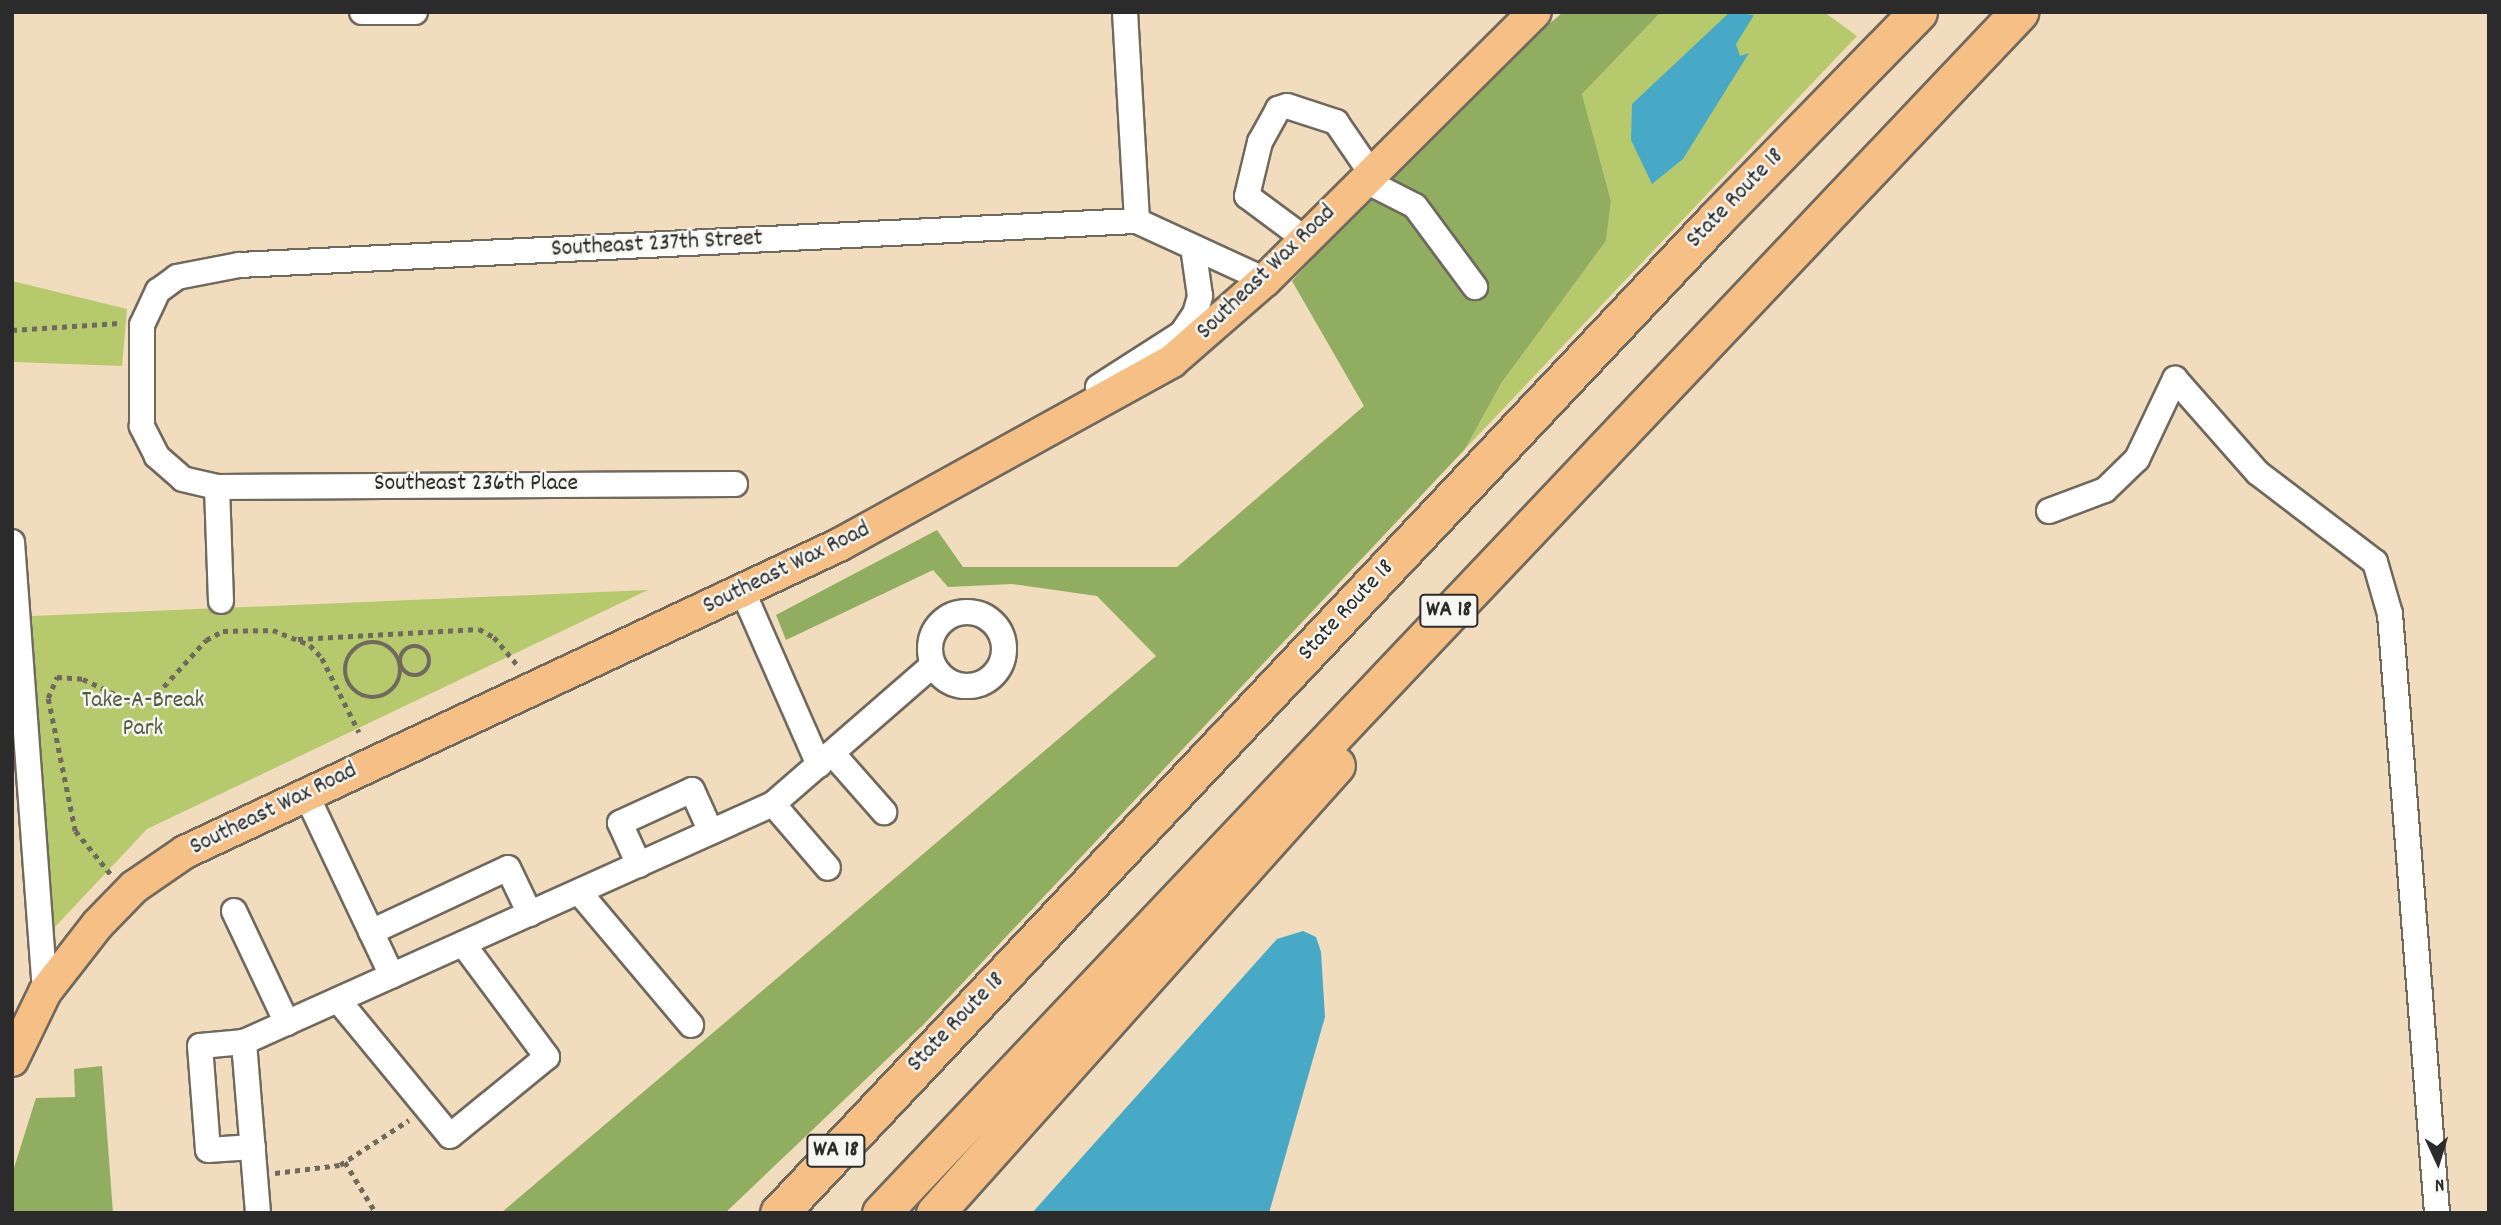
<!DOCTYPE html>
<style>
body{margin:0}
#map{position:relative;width:2501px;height:1225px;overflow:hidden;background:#f1ddbe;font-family:Dekko,sans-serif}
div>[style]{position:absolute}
.green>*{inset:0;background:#b6c96c}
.forest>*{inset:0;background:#90ad60}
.water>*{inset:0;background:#47a9c6}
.path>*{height:4.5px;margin-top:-2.25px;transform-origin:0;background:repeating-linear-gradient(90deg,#70695e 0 5px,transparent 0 10px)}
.path>.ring{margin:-2.25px;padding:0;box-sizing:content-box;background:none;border:4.5px solid #70695e;border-radius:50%}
.roads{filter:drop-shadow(2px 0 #70695e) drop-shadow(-2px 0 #70695e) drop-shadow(0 2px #70695e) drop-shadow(0 -2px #70695e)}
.minor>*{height:24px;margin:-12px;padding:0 12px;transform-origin:12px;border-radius:12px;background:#fff}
.minor>.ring{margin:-12px;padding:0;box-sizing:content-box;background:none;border:24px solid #fff;border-radius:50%}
.major>*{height:32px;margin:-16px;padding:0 16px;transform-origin:16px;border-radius:16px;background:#f5bf86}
.highway>*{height:37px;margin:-18.5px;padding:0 18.5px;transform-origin:18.5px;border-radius:18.5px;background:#f5bf86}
span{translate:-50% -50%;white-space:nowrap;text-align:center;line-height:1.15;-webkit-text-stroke:5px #f6f6f2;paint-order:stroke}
.shield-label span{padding:2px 5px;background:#f6f6f2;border:2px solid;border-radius:5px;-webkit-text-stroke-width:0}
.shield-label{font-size:23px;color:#2b2b2b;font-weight:700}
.street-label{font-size:24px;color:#2b2b2b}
.park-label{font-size:24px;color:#555a3e}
.frame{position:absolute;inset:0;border:14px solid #2b2b2b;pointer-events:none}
.north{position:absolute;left:2403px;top:1127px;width:70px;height:70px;-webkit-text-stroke:5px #f6f6f2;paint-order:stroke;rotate:176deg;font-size:19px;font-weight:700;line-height:28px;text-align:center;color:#2b2b2b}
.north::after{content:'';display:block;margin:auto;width:24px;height:32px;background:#2b2b2b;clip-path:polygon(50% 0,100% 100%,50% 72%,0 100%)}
</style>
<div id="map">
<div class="green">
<div style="clip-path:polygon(1661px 12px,1824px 12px,1857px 36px,1465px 449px,1502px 382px,1606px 241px,1611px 201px,1582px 94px)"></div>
<div style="clip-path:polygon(12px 281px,127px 309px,122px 366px,14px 362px)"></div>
<div style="clip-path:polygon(648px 590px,147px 829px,54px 928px,46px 923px,32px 616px)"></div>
</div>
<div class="forest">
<div style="clip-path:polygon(1563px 12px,1661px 12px,1582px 94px,1611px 201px,1606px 241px,1502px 382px,1465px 449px,924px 1024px,725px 1213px,501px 1213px,1156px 656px,1097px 596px,1012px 584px,948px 587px,933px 570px,786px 640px,776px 615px,937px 530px,963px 567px,1177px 567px,1364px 406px,1292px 281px,1454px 107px)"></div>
<div style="clip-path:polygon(102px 1066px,113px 1213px,12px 1213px,12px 1174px,36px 1098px,75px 1097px,74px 1069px)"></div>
</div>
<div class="water">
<div style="clip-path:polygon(1730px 12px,1754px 15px,1736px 44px,1740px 56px,1749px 53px,1683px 159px,1652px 184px,1631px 140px,1632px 104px)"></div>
<div style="clip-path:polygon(1303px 931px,1316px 937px,1321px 952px,1325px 1017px,1269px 1213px,1032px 1213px,1277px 939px)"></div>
</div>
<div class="path">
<div style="left:12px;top:330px;width:108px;rotate:-3.7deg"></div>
<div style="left:298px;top:639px;width:181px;rotate:-3.2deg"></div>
<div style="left:479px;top:629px;width:17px;rotate:28deg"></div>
<div style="left:494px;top:637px;width:40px;rotate:50deg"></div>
<div class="ring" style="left:345px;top:642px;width:51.5px;height:51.5px"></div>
<div class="ring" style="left:400px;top:646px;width:25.5px;height:25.5px"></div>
<div style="left:110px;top:874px;width:55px;rotate:-129.1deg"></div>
<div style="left:75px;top:831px;width:136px;rotate:-101.5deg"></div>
<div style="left:48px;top:698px;width:23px;rotate:-67deg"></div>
<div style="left:57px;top:677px;width:26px;rotate:4deg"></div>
<div style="left:83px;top:679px;width:56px;rotate:25.2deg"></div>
<div style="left:134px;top:703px;width:25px;rotate:-21deg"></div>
<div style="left:157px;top:694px;width:73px;rotate:-47.8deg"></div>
<div style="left:206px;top:640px;width:19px;rotate:-28deg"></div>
<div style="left:223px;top:631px;width:50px;rotate:-1.1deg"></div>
<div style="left:273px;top:630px;width:40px;rotate:22deg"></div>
<div style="left:310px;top:645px;width:18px;rotate:47deg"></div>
<div style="left:322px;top:658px;width:83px;rotate:63.4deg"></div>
<div style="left:345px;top:1162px;width:60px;rotate:58.7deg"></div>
<div style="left:275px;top:1173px;width:65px;rotate:-7deg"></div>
<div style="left:340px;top:1165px;width:82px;rotate:-33.1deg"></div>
</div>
<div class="roads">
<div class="minor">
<div style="left:362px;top:12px;width:53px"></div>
<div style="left:1125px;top:12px;width:209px;rotate:86.7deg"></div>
<div style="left:1364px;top:180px;width:57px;rotate:27deg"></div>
<div style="left:1415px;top:206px;width:101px;rotate:53.5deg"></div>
<div style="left:1305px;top:239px;width:72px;rotate:-143.4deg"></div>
<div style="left:1247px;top:196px;width:56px;rotate:-76.5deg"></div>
<div style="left:1260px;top:142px;width:38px;rotate:-61deg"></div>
<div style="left:1278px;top:109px;width:9px;rotate:-18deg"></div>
<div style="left:1287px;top:106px;width:52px;rotate:18.1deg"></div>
<div style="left:1336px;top:122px;width:62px;rotate:55.5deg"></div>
<div style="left:1098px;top:387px;width:100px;rotate:-32.7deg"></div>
<div style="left:1182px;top:333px;width:23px;rotate:-56deg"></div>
<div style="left:1195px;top:314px;width:19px;rotate:-74deg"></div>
<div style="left:1200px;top:296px;width:49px;rotate:-98.1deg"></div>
<div style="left:735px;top:484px;width:518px;rotate:179.67deg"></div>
<div style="left:217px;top:487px;width:35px;rotate:-167deg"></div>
<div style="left:183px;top:479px;width:35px;rotate:-139deg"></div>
<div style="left:157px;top:456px;width:34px;rotate:-117deg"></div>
<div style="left:142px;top:426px;width:101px;rotate:-90deg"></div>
<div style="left:142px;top:325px;width:38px;rotate:-65deg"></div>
<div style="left:158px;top:291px;width:24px;rotate:-36deg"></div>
<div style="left:177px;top:277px;width:63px;rotate:-11deg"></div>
<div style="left:239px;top:265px;width:899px;rotate:-2.81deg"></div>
<div style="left:1137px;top:221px;width:141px;rotate:24.7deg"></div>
<div style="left:217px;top:487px;width:114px;rotate:88deg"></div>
<div style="left:2049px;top:511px;width:60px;rotate:-20.6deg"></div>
<div style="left:2105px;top:490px;width:45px;rotate:-44.1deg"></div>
<div style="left:2137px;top:459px;width:89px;rotate:-64.6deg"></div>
<div style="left:2175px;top:379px;width:125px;rotate:48.6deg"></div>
<div style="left:2258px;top:473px;width:147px;rotate:37.3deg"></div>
<div style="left:2375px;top:562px;width:54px;rotate:73.9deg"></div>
<div style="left:2390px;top:614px;width:601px;rotate:85.51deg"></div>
<div style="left:12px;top:542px;width:451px;rotate:85.8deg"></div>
<div style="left:743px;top:592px;width:189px;rotate:66.3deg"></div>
<div class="ring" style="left:930px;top:612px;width:50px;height:50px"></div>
<div style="left:832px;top:753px;width:79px;rotate:48.6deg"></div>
<div style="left:306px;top:794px;width:201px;rotate:64.7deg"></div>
<div style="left:773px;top:804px;width:84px;rotate:49.3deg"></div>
<div style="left:639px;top:865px;width:46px;rotate:-114.3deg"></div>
<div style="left:620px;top:823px;width:79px;rotate:-24.6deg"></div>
<div style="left:692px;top:790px;width:46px;rotate:65.7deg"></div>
<div style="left:579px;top:892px;width:174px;rotate:49.9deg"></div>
<div style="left:234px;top:911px;width:124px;rotate:64.7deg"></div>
<div style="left:371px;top:932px;width:151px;rotate:-25deg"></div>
<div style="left:508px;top:868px;width:51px;rotate:64.4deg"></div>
<div style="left:338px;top:1000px;width:176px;rotate:50.5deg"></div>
<div style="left:450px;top:1136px;width:125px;rotate:-39.2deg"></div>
<div style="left:547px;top:1057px;width:141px;rotate:-126.6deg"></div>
<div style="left:244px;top:1042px;width:44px;rotate:174.8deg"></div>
<div style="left:200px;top:1046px;width:104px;rotate:85.6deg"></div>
<div style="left:208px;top:1150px;width:45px;rotate:-3.8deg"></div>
<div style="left:258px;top:1213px;width:172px;rotate:-94.7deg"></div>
<div style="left:244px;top:1042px;width:580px;rotate:-24.22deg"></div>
<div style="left:773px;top:804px;width:212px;rotate:-41deg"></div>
</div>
<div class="major">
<div style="left:12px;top:1060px;width:76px;rotate:-64.1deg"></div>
<div style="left:45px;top:992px;width:86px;rotate:-52.1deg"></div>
<div style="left:98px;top:924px;width:52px;rotate:-45.8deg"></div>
<div style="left:134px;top:887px;width:62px;rotate:-34.5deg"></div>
<div style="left:185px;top:852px;width:722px;rotate:-25.15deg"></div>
<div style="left:839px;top:545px;width:380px;rotate:-28.9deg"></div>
<div style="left:1172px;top:361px;width:123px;rotate:-41.1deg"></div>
<div style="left:1265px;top:280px;width:380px;rotate:-44.8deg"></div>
</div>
<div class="highway">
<div style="left:779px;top:1213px;width:1363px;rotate:-46.69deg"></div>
<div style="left:1714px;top:221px;width:292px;rotate:-45.7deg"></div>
<div style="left:881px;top:1213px;width:1655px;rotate:-46.54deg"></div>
<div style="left:935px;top:1213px;width:601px;rotate:-48.17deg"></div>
</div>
</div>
<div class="shield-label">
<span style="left:1449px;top:611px">WA 18</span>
<span style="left:836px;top:1151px">WA 18</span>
</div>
<div class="street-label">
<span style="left:1736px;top:199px;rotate:-46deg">State Route 18</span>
<span style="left:657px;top:245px;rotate:-3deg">Southeast 237th Street</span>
<span style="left:1267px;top:273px;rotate:-44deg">Southeast Wax Road</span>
<span style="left:476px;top:485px">Southeast 236th Place</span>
<span style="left:787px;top:569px;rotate:-26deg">Southeast Wax Road</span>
<span style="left:1347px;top:611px;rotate:-47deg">State Route 18</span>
<span style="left:274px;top:810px;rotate:-26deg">Southeast Wax Road</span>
<span style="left:957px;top:1023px;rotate:-46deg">State Route 18</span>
</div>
<div class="park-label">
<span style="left:143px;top:716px">Take-A-Break<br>Park</span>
</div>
<div class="frame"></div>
<div class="north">N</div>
</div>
